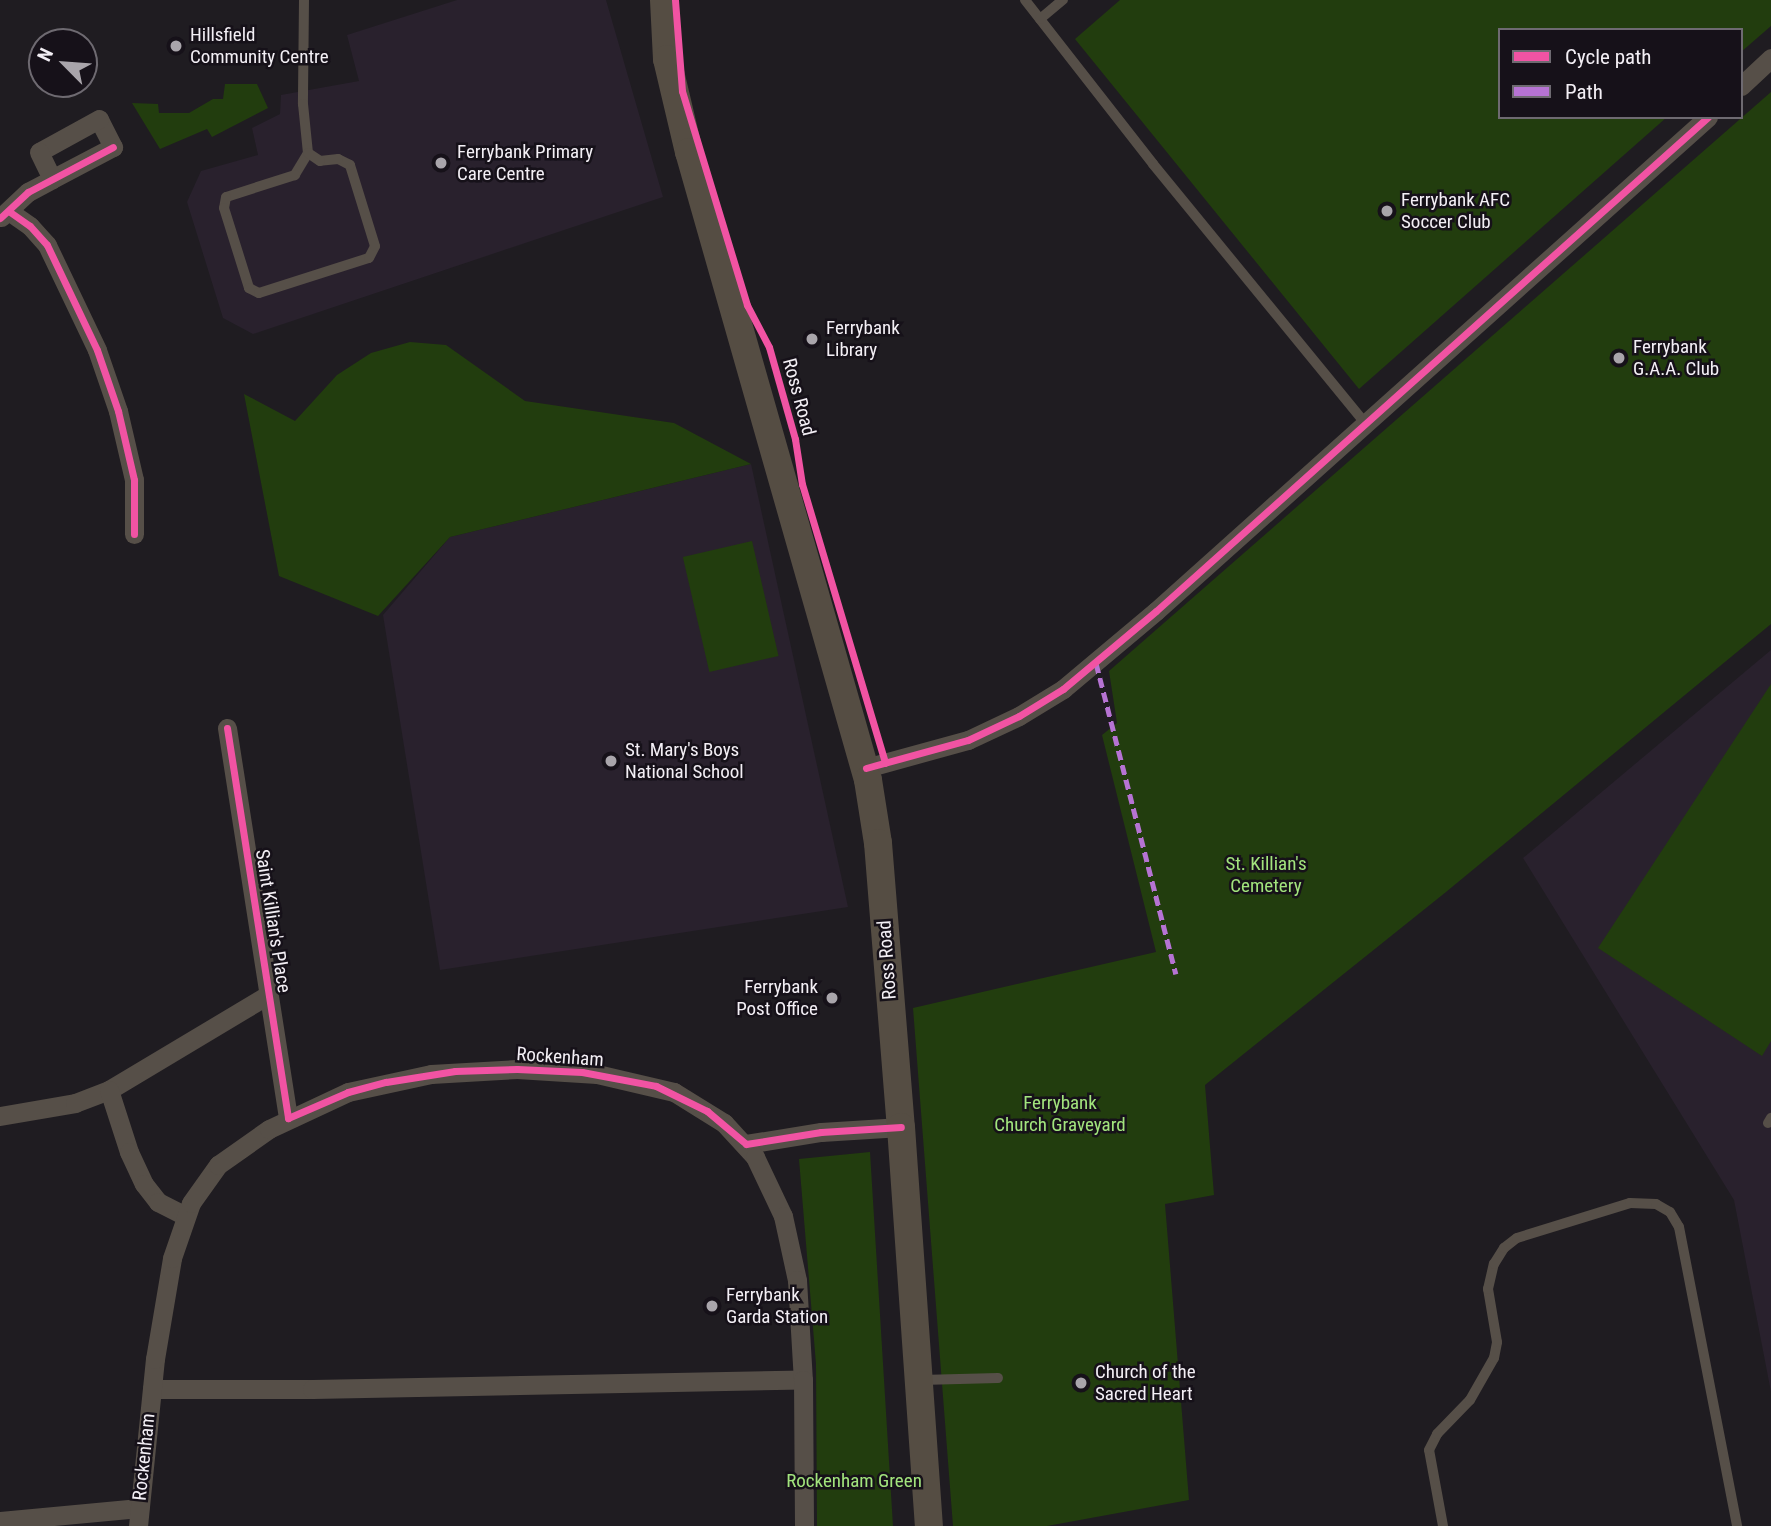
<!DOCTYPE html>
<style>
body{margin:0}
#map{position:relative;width:1771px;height:1526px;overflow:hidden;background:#1f1c21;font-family:"Roboto Condensed",sans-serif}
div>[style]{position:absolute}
.built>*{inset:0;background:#29212d}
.green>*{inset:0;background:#223d0e;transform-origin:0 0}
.lane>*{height:10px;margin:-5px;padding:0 5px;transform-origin:5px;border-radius:5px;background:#564f48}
.street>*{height:19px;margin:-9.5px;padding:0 9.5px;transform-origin:9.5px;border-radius:9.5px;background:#564f48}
.secondary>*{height:28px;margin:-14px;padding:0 14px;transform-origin:14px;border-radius:14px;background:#554d43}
.quiet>*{height:5px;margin-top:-2.5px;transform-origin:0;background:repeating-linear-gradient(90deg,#b673d3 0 10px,transparent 0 15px)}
.cycleway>*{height:7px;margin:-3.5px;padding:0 3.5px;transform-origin:3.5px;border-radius:3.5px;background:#f153a3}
.dots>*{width:19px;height:19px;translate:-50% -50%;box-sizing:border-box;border:4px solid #161119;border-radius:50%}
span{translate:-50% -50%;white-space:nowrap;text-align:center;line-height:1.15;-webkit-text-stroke:5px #161119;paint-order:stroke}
.poi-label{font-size:19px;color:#f3eff5}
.left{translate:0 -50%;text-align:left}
.right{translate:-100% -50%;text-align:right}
.street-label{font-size:19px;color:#f3eff5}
.park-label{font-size:19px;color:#a2e47d}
.legend{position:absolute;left:1498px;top:28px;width:245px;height:91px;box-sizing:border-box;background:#161119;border:2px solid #6e6a71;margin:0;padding:9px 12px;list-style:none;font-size:21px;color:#f3eff5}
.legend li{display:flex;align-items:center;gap:14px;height:35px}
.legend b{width:35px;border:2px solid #6e6a71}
.north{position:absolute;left:28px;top:28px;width:70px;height:70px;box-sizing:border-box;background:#161119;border:2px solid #6e6a71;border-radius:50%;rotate:295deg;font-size:19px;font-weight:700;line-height:28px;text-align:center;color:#f3eff5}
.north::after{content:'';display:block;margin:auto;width:24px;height:32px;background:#a9a5ab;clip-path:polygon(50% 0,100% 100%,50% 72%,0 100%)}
</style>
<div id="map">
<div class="built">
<div style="clip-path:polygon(457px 0,606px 0,663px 197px,253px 334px,223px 318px,187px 202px,201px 171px,258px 155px,252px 128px,280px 114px,281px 95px,359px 81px,347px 35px)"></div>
<div style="clip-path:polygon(751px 464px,848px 907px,440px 970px,383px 615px,450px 537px)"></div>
<div style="clip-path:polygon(1771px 650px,1771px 1392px,1734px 1200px,1523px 858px)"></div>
</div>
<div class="green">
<div style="clip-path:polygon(1120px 0,1771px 0,1771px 26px,1741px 52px,1741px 30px,1500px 30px,1500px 117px,1667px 117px,1359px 389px,1075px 39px)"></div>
<div style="clip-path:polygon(225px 84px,257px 84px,268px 108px,212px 137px,207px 129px,160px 149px,132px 103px,158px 104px,159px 113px,189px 113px,213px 99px,223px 99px)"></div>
<div style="clip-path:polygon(1771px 92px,1771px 624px,1446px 892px,1205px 1085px,1214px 1195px,1165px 1204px,1189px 1500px,1047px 1526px,953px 1526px,913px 1008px,1156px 952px,1102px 735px,1117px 723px,1109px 671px)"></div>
<div style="clip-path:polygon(410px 342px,446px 345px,525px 401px,674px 423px,751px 464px,450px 537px,378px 616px,279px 576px,244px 394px,295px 421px,337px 375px,371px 353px)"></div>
<div style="left:752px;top:541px;width:118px;height:71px;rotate:77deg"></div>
<div style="clip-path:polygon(1771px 684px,1771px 1041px,1762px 1056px,1598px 948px)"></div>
<div style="clip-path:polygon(870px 1152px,893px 1526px,817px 1526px,816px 1364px,799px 1159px)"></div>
</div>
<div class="lane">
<div style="left:304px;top:0;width:104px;rotate:90.6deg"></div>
<div style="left:303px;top:104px;width:49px;rotate:84.2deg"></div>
<div style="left:308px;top:153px;width:26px;rotate:121deg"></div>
<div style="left:295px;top:175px;width:72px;rotate:162.3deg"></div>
<div style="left:226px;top:197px;width:11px;rotate:100deg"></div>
<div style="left:224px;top:208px;width:84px;rotate:72.6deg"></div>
<div style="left:249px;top:288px;width:11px;rotate:27deg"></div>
<div style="left:259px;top:293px;width:115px;rotate:-17.7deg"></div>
<div style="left:369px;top:258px;width:13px;rotate:-63deg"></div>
<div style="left:375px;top:246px;width:85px;rotate:-107.2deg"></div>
<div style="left:350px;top:165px;width:13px;rotate:-153deg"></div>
<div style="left:338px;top:159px;width:18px;rotate:174deg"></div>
<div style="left:320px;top:161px;width:14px;rotate:-146deg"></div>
<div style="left:1025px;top:0;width:208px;rotate:52deg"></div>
<div style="left:1153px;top:164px;width:333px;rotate:50.7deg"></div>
<div style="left:1040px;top:19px;width:30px;rotate:-40deg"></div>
<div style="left:1768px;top:1123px;width:6px;rotate:-59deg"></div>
<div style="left:921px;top:1380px;width:77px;rotate:-1.5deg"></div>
<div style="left:1443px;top:1526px;width:77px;rotate:-100.4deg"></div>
<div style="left:1429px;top:1450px;width:18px;rotate:-63deg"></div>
<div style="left:1437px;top:1434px;width:47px;rotate:-45.9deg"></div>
<div style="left:1470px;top:1400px;width:48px;rotate:-60.3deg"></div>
<div style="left:1494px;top:1358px;width:16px;rotate:-79deg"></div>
<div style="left:1497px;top:1342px;width:54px;rotate:-99.6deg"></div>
<div style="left:1488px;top:1289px;width:26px;rotate:-77deg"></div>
<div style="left:1494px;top:1264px;width:19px;rotate:-58deg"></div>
<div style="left:1504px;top:1248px;width:16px;rotate:-38deg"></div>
<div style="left:1517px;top:1238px;width:118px;rotate:-17.2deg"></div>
<div style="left:1630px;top:1203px;width:26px;rotate:2deg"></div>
<div style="left:1656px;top:1204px;width:16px;rotate:30deg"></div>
<div style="left:1670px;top:1212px;width:17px;rotate:59deg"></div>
<div style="left:1679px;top:1227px;width:305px;rotate:79deg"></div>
</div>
<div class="street">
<div style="left:1741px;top:86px;width:41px;rotate:-43deg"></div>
<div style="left:10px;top:212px;width:24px;rotate:35deg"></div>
<div style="left:30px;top:226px;width:25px;rotate:48deg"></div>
<div style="left:47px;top:245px;width:116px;rotate:64.5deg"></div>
<div style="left:97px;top:350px;width:65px;rotate:71deg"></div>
<div style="left:118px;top:411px;width:71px;rotate:76.9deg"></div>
<div style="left:134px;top:480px;width:54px;rotate:90deg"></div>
<div style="left:1px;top:217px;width:37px;rotate:-43deg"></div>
<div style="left:28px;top:192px;width:27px;rotate:-28deg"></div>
<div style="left:52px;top:179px;width:69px;rotate:-27.7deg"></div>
<div style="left:113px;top:147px;width:31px;rotate:-117deg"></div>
<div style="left:99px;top:119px;width:68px;rotate:151.2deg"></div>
<div style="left:39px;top:152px;width:30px;rotate:64deg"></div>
<div style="left:227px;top:728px;width:395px;rotate:81.1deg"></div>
<div style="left:866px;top:768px;width:106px;rotate:-15.4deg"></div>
<div style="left:968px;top:740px;width:56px;rotate:-25.2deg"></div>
<div style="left:1019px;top:716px;width:52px;rotate:-31.5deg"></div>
<div style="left:1063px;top:689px;width:121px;rotate:-40deg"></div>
<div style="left:1156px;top:611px;width:741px;rotate:-41.83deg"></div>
<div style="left:109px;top:1090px;width:185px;rotate:-30.9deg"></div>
<div style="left:0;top:1116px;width:76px;rotate:-9.8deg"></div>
<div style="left:75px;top:1103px;width:36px;rotate:-21deg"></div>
<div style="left:109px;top:1090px;width:65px;rotate:72.1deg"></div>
<div style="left:129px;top:1152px;width:35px;rotate:65deg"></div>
<div style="left:144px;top:1184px;width:23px;rotate:52deg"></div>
<div style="left:158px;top:1202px;width:31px;rotate:27deg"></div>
<div style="left:746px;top:1144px;width:76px;rotate:-9.1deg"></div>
<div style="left:821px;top:1132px;width:80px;rotate:-3.6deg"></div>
<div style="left:152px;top:1389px;width:160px"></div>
<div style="left:312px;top:1389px;width:491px;rotate:-1.1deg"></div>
<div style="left:0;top:1521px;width:140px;rotate:-5.3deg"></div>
<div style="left:138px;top:1526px;width:168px;rotate:-84.2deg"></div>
<div style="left:155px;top:1359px;width:102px;rotate:-80.4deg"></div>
<div style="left:172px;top:1258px;width:58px;rotate:-70.9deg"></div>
<div style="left:191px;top:1203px;width:47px;rotate:-54.6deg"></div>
<div style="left:218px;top:1165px;width:62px;rotate:-35.2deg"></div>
<div style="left:269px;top:1129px;width:87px;rotate:-25.1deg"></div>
<div style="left:348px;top:1092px;width:85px;rotate:-12.2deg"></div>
<div style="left:431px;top:1074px;width:86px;rotate:-3.3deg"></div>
<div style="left:517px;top:1069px;width:80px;rotate:3.6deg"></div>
<div style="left:597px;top:1074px;width:79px;rotate:13.2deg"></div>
<div style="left:674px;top:1092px;width:59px;rotate:31.8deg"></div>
<div style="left:724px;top:1123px;width:46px;rotate:47.6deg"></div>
<div style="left:755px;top:1157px;width:65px;rotate:64.6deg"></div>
<div style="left:783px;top:1216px;width:66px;rotate:77.7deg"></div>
<div style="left:797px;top:1280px;width:100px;rotate:86.6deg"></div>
<div style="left:803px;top:1380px;width:146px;rotate:89.6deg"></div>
</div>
<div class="secondary">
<div style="left:664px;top:0;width:59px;rotate:87.1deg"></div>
<div style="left:667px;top:59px;width:96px;rotate:76.7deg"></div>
<div style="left:689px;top:152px;width:653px;rotate:74.09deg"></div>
<div style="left:868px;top:780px;width:64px;rotate:81deg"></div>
<div style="left:878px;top:843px;width:285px;rotate:85.4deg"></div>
<div style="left:901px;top:1127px;width:400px;rotate:86deg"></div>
</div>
<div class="quiet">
<div style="left:1096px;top:663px;width:321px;rotate:75.6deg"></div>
</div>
<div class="cycleway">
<div style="left:675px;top:0;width:91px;rotate:85.6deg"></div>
<div style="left:682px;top:91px;width:224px;rotate:73.1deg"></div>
<div style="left:747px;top:305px;width:47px;rotate:62.4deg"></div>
<div style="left:769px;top:347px;width:96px;rotate:74.2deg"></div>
<div style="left:795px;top:439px;width:46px;rotate:81.2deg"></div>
<div style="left:802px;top:484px;width:291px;rotate:73.4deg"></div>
<div style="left:10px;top:212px;width:24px;rotate:35deg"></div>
<div style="left:30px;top:226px;width:25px;rotate:48deg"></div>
<div style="left:47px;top:245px;width:116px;rotate:64.5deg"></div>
<div style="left:97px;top:350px;width:65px;rotate:71deg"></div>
<div style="left:118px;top:411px;width:71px;rotate:76.9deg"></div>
<div style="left:134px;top:480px;width:54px;rotate:90deg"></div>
<div style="left:0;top:218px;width:38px;rotate:-43deg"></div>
<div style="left:28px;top:192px;width:96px;rotate:-27.9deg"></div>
<div style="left:227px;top:728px;width:395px;rotate:81.1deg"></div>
<div style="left:288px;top:1118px;width:65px;rotate:-23.4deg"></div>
<div style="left:348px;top:1092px;width:39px;rotate:-15deg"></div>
<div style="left:386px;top:1082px;width:70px;rotate:-9.1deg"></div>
<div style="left:455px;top:1071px;width:62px;rotate:-1.8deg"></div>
<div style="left:517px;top:1069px;width:65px;rotate:2.6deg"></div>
<div style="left:582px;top:1072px;width:75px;rotate:10.7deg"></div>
<div style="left:656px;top:1086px;width:57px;rotate:26.1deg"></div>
<div style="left:707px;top:1111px;width:51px;rotate:40.2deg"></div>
<div style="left:746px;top:1144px;width:76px;rotate:-9.1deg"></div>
<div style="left:821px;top:1132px;width:80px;rotate:-3.6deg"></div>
<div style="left:866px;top:768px;width:106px;rotate:-15.4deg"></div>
<div style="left:968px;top:740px;width:56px;rotate:-25.2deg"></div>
<div style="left:1019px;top:716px;width:52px;rotate:-31.5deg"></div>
<div style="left:1063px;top:689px;width:121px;rotate:-40deg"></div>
<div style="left:1156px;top:611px;width:741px;rotate:-41.83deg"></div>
</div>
<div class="dots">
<div style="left:176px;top:46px;background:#a9a5ab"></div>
<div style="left:441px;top:163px;background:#a9a5ab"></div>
<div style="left:1387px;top:211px;background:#a9a5ab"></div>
<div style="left:812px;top:339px;background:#a9a5ab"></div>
<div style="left:1619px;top:358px;background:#a9a5ab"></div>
<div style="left:611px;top:761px;background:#a9a5ab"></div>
<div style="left:832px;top:998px;background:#a9a5ab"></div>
<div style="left:712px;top:1306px;background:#a9a5ab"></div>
<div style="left:1081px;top:1383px;background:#a9a5ab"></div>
</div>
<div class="poi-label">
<span class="left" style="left:190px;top:46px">Hillsfield<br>Community Centre</span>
<span class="left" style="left:457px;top:163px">Ferrybank Primary<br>Care Centre</span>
<span class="left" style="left:1401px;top:211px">Ferrybank AFC<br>Soccer Club</span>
<span class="left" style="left:826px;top:339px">Ferrybank<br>Library</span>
<span class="left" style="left:1633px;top:358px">Ferrybank<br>G.A.A. Club</span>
<span class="left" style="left:625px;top:761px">St. Mary's Boys<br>National School</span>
<span class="right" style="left:818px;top:998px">Ferrybank<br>Post Office</span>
<span class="left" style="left:726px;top:1306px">Ferrybank<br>Garda Station</span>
<span class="left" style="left:1095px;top:1383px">Church of the<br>Sacred Heart</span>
</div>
<div class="street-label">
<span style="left:799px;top:397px;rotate:75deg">Ross Road</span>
<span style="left:273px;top:921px;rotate:81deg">Saint Killian's Place</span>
<span style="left:887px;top:960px;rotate:-94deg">Ross Road</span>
<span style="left:560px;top:1057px;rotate:4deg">Rockenham</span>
<span style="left:144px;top:1457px;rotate:-84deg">Rockenham</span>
</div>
<div class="park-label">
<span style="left:1266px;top:875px">St. Killian's<br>Cemetery</span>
<span style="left:1060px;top:1114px">Ferrybank<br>Church Graveyard</span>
<span style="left:854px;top:1481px">Rockenham Green</span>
</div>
<ul class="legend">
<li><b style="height:9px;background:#f153a3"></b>Cycle path</li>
<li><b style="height:9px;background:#b673d3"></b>Path</li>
</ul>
<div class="north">N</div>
</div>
